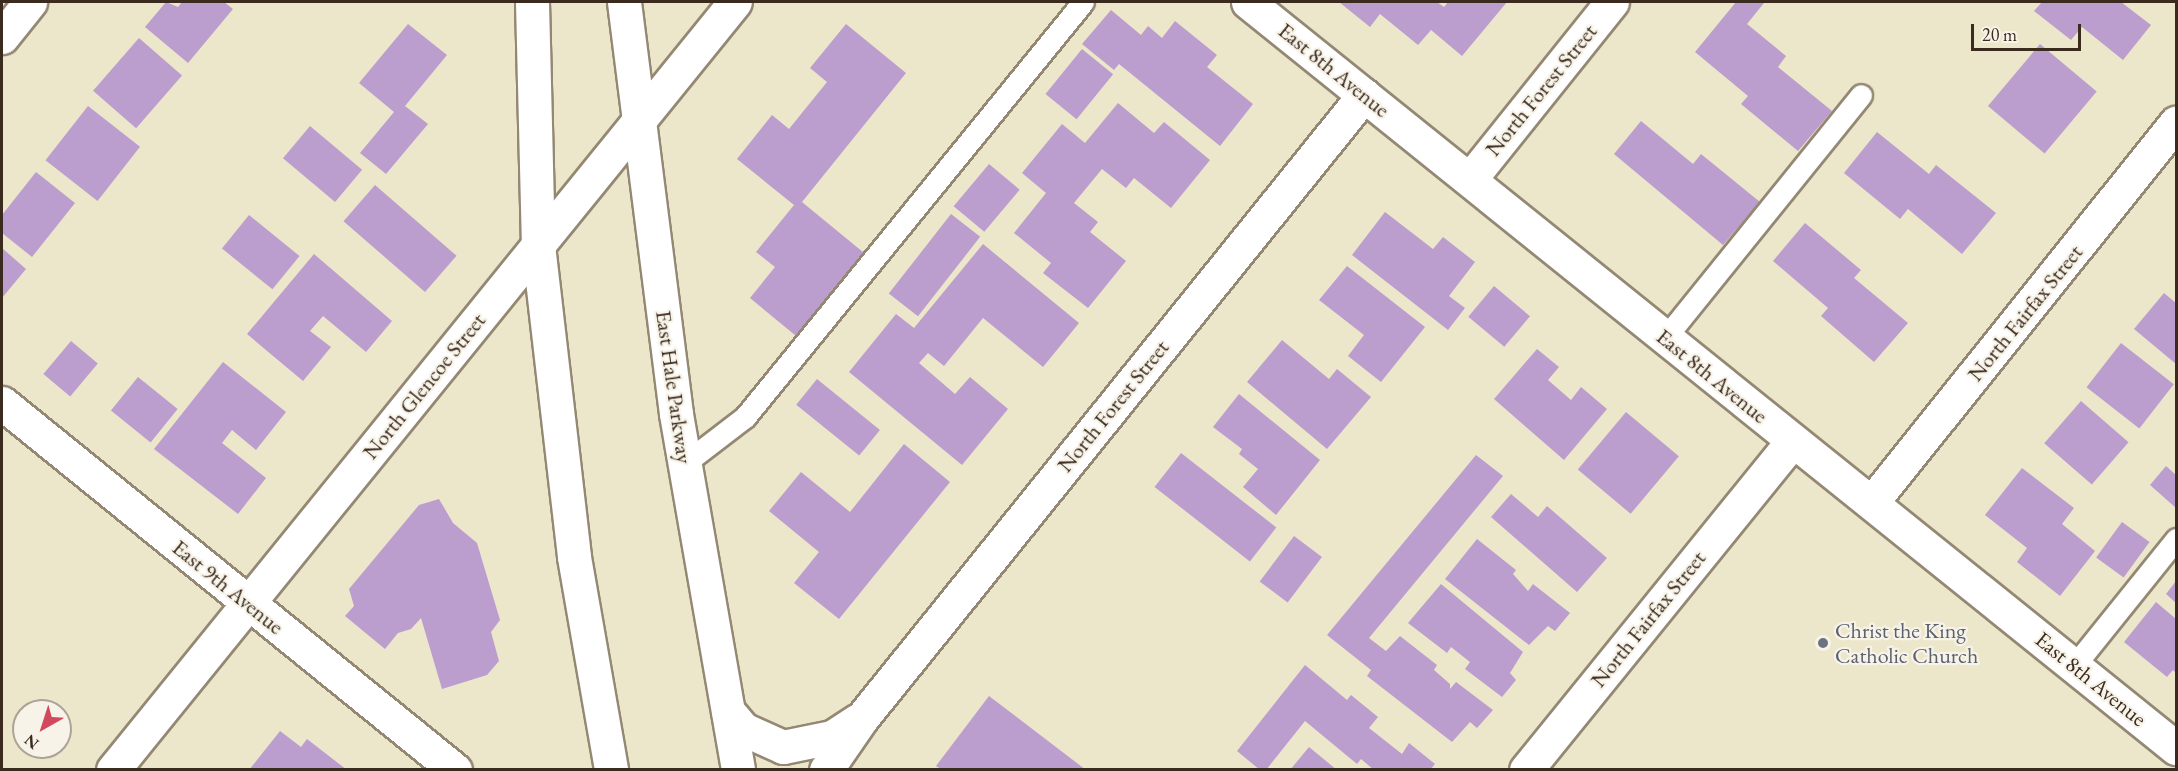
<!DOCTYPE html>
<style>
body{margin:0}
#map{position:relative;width:2178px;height:771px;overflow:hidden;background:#ece6cb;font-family:"EB Garamond",serif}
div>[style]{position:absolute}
.building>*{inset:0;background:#bb9ece;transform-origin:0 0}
.roads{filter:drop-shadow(2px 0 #948874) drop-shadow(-2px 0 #948874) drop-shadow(0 2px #948874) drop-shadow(0 -2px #948874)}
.service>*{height:21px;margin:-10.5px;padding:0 10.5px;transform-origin:10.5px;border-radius:10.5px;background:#fff}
.minor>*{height:33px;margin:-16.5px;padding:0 16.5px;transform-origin:16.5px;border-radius:16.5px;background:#fff}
.tertiary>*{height:33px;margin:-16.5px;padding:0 16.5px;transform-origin:16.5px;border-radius:16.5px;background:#fff}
.dots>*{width:16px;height:16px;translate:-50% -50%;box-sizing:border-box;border:3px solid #f7f3e8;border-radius:50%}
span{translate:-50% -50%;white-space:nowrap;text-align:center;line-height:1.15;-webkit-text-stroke:4.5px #f7f3e8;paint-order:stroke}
.street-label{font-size:22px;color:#3b2a1e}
.worship-label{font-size:22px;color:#5b616d}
.left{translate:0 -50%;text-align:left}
.frame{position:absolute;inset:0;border:3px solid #3b2a1e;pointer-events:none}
.north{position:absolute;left:12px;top:699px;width:60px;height:60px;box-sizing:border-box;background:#f7f3e8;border:2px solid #aca397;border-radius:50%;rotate:219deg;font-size:16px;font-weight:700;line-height:24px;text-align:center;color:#3b2a1e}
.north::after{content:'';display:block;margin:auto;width:21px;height:27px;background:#d1495b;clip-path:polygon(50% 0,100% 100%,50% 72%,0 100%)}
.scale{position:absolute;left:1971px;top:24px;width:110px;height:27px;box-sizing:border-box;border:3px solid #3b2a1e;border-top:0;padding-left:8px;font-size:18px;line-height:21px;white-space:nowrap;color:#3b2a1e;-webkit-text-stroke:4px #f7f3e8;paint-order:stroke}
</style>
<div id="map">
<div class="building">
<div style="clip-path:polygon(166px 2px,178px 7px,182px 2px,224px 2px,233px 9px,188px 63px,145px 27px)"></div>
<div style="clip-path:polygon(1339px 2px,1437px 2px,1444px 7px,1448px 2px,1507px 2px,1462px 56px,1431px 30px,1418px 45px,1380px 14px,1370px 27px)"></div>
<div style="clip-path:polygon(1736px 2px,1764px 3px,1747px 24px,1786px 56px,1778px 67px,1832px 111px,1798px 151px,1741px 104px,1748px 96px,1695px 52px)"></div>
<div style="clip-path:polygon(2042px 2px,2121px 2px,2151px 25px,2123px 60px,2082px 27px,2071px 40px,2034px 11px)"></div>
<div style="clip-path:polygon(1111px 10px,1141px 35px,1148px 26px,1162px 38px,1175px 21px,1217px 55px,1207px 67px,1253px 104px,1220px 146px,1119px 64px,1114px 70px,1082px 44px)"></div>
<div style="clip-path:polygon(408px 24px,447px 55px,405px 106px,428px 124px,386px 174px,360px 153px,394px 112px,359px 83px)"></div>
<div style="clip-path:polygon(846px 24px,906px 73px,802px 202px,869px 257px,801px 340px,750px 298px,775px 267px,756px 252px,794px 205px,737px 159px,772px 115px,789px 129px,827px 82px,810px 68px)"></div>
<div style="left:139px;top:38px;width:57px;height:70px;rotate:41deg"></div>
<div style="left:2040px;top:44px;width:74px;height:81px;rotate:40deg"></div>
<div style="left:1082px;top:49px;width:40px;height:58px;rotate:39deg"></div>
<div style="clip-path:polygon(1118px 103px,1154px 133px,1164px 122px,1210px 160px,1171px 208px,1134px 178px,1126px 188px,1102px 169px,1074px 203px,1098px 222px,1090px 232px,1126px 261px,1088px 308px,1043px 273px,1051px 263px,1014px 233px,1046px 193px,1022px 173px,1062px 124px,1085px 143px)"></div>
<div style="left:88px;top:106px;width:66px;height:69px;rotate:38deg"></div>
<div style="clip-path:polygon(1641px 121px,1693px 164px,1701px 154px,1760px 202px,1723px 245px,1614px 154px)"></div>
<div style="left:310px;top:126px;width:68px;height:42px;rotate:40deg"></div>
<div style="clip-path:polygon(1877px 132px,1929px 174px,1936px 165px,1996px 213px,1962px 254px,1908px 209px,1900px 219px,1844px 173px)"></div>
<div style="left:989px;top:164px;width:40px;height:55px;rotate:40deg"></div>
<div style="clip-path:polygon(36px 172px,75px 203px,32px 257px,2px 233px,2px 215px)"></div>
<div style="left:375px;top:185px;width:108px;height:48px;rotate:41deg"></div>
<div style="clip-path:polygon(1385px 212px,1433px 249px,1443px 237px,1475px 262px,1449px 296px,1465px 308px,1448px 330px,1352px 255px)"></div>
<div style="left:951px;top:214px;width:37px;height:101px;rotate:38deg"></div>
<div style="left:249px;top:215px;width:65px;height:43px;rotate:39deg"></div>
<div style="clip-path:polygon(1805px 223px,1861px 270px,1854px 278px,1908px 323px,1874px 362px,1821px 316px,1828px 308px,1773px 261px)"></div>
<div style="clip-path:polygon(983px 244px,1079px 323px,1043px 367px,983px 318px,944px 366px,928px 353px,919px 363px,955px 394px,970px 377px,1008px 409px,962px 465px,849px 372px,896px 314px,914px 328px)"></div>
<div style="clip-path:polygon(2px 248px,26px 269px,2px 298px)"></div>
<div style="clip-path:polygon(314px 254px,392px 321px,366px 352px,323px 316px,310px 331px,331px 347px,303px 381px,247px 334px)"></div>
<div style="clip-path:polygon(1347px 266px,1425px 327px,1381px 382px,1348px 356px,1364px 335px,1319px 300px)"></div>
<div style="left:1494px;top:286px;width:47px;height:40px;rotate:40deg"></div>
<div style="clip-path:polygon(2164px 293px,2176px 303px,2176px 364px,2134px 329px)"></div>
<div style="clip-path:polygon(1282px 340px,1329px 379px,1337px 369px,1371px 397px,1327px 449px,1247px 382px)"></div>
<div style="left:71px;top:341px;width:35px;height:43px;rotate:40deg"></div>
<div style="left:2121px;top:343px;width:67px;height:56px;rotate:38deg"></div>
<div style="clip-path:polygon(1537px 349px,1559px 367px,1548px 380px,1571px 400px,1581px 387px,1607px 409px,1564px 460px,1494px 399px)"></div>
<div style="clip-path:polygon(223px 362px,286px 412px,256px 450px,232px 430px,222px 443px,266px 478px,238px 514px,154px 449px)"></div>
<div style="left:138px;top:377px;width:51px;height:43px;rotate:39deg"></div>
<div style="left:817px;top:379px;width:81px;height:33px;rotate:39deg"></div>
<div style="clip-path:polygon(1239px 394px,1320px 460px,1276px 515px,1243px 487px,1258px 469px,1239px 454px,1242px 449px,1213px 427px)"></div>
<div style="left:2081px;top:401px;width:63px;height:56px;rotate:41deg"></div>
<div style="left:1626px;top:412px;width:69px;height:75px;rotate:40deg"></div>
<div style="clip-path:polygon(904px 444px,950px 482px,839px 619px,794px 583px,819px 552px,769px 511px,801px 472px,850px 512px)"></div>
<div style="left:1181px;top:453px;width:121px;height:43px;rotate:38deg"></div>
<div style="clip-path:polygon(1476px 455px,1503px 476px,1369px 638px,1386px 651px,1400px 636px,1437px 665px,1434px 670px,1450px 684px,1450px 689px,1456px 682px,1493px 710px,1477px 728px,1470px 722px,1452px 742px,1367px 676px,1371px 670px,1327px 635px)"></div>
<div style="clip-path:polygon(2166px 466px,2176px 475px,2176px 508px,2150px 485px)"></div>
<div style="clip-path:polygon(2022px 468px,2074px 508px,2062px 524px,2095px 551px,2060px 596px,2017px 562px,2027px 548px,1985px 515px)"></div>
<div style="clip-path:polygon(1511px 494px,1538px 517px,1547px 506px,1607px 558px,1577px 592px,1491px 517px)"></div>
<div style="clip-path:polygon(439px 499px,453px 523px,477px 543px,500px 620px,491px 632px,499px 661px,487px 675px,442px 689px,421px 618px,411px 629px,398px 633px,385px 649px,345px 616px,354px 606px,349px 589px,419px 505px)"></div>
<div style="left:2122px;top:522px;width:34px;height:44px;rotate:36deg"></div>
<div style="left:1294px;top:536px;width:35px;height:57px;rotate:37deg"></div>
<div style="clip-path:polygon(1477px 539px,1516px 570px,1513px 574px,1528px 591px,1533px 584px,1570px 613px,1555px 631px,1548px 626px,1529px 645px,1445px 579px)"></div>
<div style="clip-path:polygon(2176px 581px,2176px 603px,2166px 594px)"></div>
<div style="clip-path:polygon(1441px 584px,1523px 652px,1510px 673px,1516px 680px,1502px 697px,1465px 669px,1470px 662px,1451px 647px,1447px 653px,1408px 623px)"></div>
<div style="clip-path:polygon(2156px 602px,2176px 619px,2176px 673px,2173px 670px,2167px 677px,2124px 642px)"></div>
<div style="clip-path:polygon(1305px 665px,1347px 700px,1351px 695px,1378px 717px,1369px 728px,1402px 754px,1409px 743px,1435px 764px,1430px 770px,1374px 770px,1361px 759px,1357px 764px,1305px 721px,1266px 770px,1260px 770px,1237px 751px)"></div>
<div style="clip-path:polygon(989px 696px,1086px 770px,942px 770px,936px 766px)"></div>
<div style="clip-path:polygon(280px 731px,301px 747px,307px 739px,347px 770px,249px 770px)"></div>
<div style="clip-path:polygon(1309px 747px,1337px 770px,1290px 770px)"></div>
</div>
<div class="roads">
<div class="service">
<div style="left:1665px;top:338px;width:312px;rotate:-51.1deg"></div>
<div style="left:685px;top:463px;width:76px;rotate:-37.5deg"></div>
<div style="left:745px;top:417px;width:535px;rotate:-50.84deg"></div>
<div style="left:2074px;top:666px;width:163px;rotate:-51.2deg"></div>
</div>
<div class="minor">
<div style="left:2px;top:37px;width:45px;rotate:-51.3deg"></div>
<div style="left:1470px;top:179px;width:227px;rotate:-51.3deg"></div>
<div style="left:2px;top:403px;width:583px;rotate:39.01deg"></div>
<div style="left:1872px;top:502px;width:486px;rotate:-51.3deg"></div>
<div style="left:728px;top:711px;width:23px;rotate:50deg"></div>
<div style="left:743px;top:729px;width:44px;rotate:24.2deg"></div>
<div style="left:783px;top:747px;width:50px;rotate:-11.5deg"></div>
<div style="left:832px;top:737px;width:31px;rotate:-33deg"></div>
<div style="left:113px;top:770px;width:988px;rotate:-51deg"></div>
<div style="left:826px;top:770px;width:63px;rotate:-55.3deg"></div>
<div style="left:862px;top:718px;width:800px;rotate:-51.14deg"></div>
<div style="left:1526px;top:770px;width:423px;rotate:-51deg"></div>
</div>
<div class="tertiary">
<div style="left:532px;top:2px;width:243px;rotate:88.6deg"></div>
<div style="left:538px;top:245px;width:314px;rotate:83.4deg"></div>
<div style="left:574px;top:557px;width:216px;rotate:80.1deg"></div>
<div style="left:624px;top:2px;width:415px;rotate:82.8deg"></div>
<div style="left:676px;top:414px;width:361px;rotate:80.1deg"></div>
<div style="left:1248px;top:2px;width:1191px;rotate:38.8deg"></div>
</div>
</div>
<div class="dots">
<div style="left:1823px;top:643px;background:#6b7280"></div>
</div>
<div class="street-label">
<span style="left:1334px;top:70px;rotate:39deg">East 8th Avenue</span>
<span style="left:1541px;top:90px;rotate:-51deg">North Forest Street</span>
<span style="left:2025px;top:313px;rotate:-51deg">North Fairfax Street</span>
<span style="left:1712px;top:376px;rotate:39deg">East 8th Avenue</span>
<span style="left:424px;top:386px;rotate:-51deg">North Glencoe Street</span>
<span style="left:674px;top:387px;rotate:82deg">East Hale Parkway</span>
<span style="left:1113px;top:406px;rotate:-51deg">North Forest Street</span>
<span style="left:228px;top:587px;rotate:39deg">East 9th Avenue</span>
<span style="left:1648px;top:619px;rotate:-51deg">North Fairfax Street</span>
<span style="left:2091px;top:679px;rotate:39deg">East 8th Avenue</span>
</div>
<div class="worship-label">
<span class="left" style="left:1835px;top:643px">Christ the King<br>Catholic Church</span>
</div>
<div class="frame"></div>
<div class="north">N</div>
<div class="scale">20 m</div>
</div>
